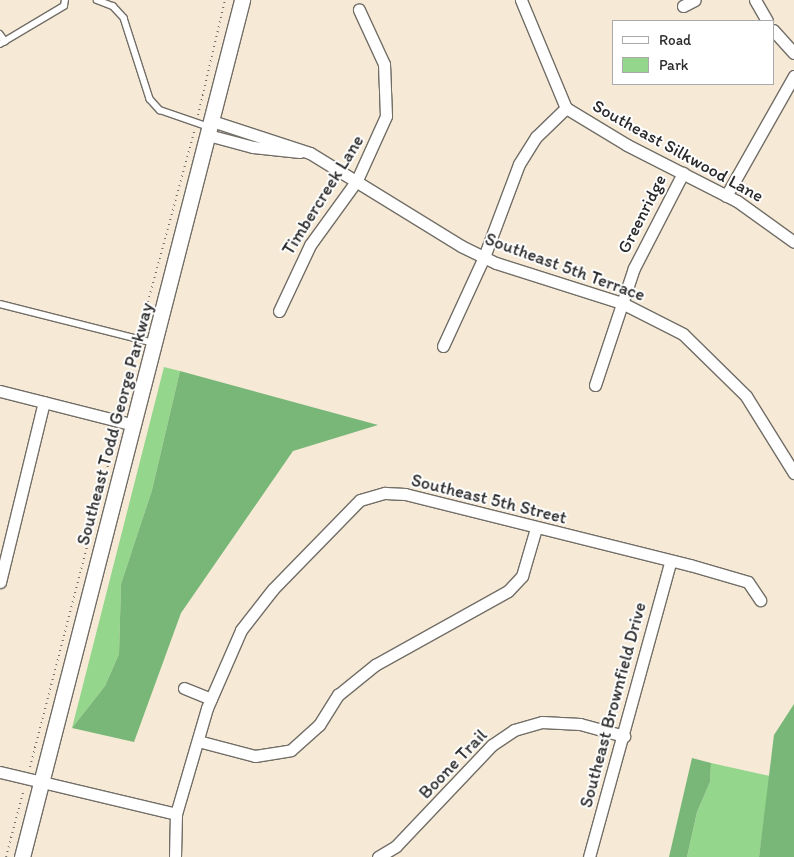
<!DOCTYPE html>
<style>
body{margin:0}
#map{position:relative;width:794px;height:857px;overflow:hidden;background:#f6ead6;font-family:Itim,sans-serif}
div>[style]{position:absolute}
.green>*{inset:0;background:#95d68d}
.forest>*{inset:0;background:#78b778}
.path>*{height:2px;margin-top:-1px;transform-origin:0;background:repeating-linear-gradient(90deg,#726e67 0 1px,transparent 0 5px)}
.roads{filter:drop-shadow(1px 0 #726e67) drop-shadow(-1px 0 #726e67) drop-shadow(0 1px #726e67) drop-shadow(0 -1px #726e67)}
.service>*{height:5.5px;margin:-2.75px;padding:0 2.75px;transform-origin:2.75px;border-radius:2.75px;background:#fff}
.minor>*{height:11px;margin:-5.5px;padding:0 5.5px;transform-origin:5.5px;border-radius:5.5px;background:#fff}
.secondary>*{height:15px;margin:-7.5px;padding:0 7.5px;transform-origin:7.5px;border-radius:7.5px;background:#fff}
span{translate:-50% -50%;white-space:nowrap;text-align:center;line-height:1.15;-webkit-text-stroke:4px #fff;paint-order:stroke}
.street-label{font-size:18px;color:#2b2b2b}
.legend{position:absolute;left:612px;top:20px;width:162px;height:65px;box-sizing:border-box;background:#fff;border:1px solid #aaa;margin:0;padding:6px 9px;list-style:none;font-size:15px;color:#2b2b2b}
.legend li{display:flex;align-items:center;gap:10px;height:25px}
.legend b{width:25px;border:1px solid #aaa}
</style>
<div id="map">
<div class="green">
<div style="clip-path:polygon(164px 367px,180px 371px,152px 490px,121px 584px,119px 654px,105px 686px,72px 728px)"></div>
<div style="clip-path:polygon(711px 763px,770px 776px,759px 857px,687px 857px,697px 812px,710px 782px)"></div>
</div>
<div class="forest">
<div style="clip-path:polygon(180px 371px,378px 425px,293px 451px,181px 613px,134px 742px,72px 728px,105px 686px,119px 654px,121px 584px,152px 490px)"></div>
<div style="clip-path:polygon(794px 704px,794px 857px,759px 857px,774px 735px)"></div>
<div style="clip-path:polygon(692px 758px,711px 763px,710px 782px,697px 812px,687px 857px,669px 857px)"></div>
</div>
<div class="path">
<div style="left:198px;top:115px;width:118px;rotate:-76.8deg"></div>
<div style="left:140px;top:331px;width:209px;rotate:-74.8deg"></div>
<div style="left:122px;top:411px;width:35px;rotate:-75deg"></div>
<div style="left:30px;top:767px;width:347px;rotate:-75.5deg"></div>
<div style="left:6px;top:857px;width:70px;rotate:-75.2deg"></div>
</div>
<div class="roads">
<div class="service">
<div style="left:97px;top:0;width:17px;rotate:21deg"></div>
<div style="left:113px;top:6px;width:16px;rotate:47deg"></div>
<div style="left:124px;top:18px;width:85px;rotate:72.2deg"></div>
<div style="left:150px;top:99px;width:15px;rotate:48deg"></div>
<div style="left:160px;top:110px;width:52px;rotate:19.1deg"></div>
<div style="left:0;top:34px;width:9px;rotate:54deg"></div>
<div style="left:0;top:44px;width:74px;rotate:-30.7deg"></div>
<div style="left:64px;top:6px;width:6px;rotate:-81deg"></div>
<div style="left:0;top:304px;width:159px;rotate:14.2deg"></div>
</div>
<div class="minor">
<div style="left:521px;top:0;width:117px;rotate:67.4deg"></div>
<div style="left:566px;top:108px;width:71px;rotate:31.2deg"></div>
<div style="left:627px;top:145px;width:123px;rotate:27deg"></div>
<div style="left:737px;top:201px;width:70px;rotate:35.7deg"></div>
<div style="left:755px;top:0;width:24px;rotate:60deg"></div>
<div style="left:683px;top:6px;width:13px;rotate:-27deg"></div>
<div style="left:773px;top:30px;width:31px;rotate:48deg"></div>
<div style="left:212px;top:121px;width:103px;rotate:18.1deg"></div>
<div style="left:310px;top:153px;width:177px;rotate:31.6deg"></div>
<div style="left:461px;top:246px;width:39px;rotate:26deg"></div>
<div style="left:496px;top:263px;width:132px;rotate:17.6deg"></div>
<div style="left:622px;top:303px;width:68px;rotate:26.9deg"></div>
<div style="left:683px;top:334px;width:88px;rotate:44.5deg"></div>
<div style="left:746px;top:396px;width:91px;rotate:58.1deg"></div>
<div style="left:208px;top:135px;width:47px;rotate:14.9deg"></div>
<div style="left:253px;top:147px;width:47px;rotate:6.1deg"></div>
<div style="left:726px;top:196px;width:138px;rotate:-60.5deg"></div>
<div style="left:279px;top:311px;width:73px;rotate:-64.8deg"></div>
<div style="left:310px;top:245px;width:80px;rotate:-54.1deg"></div>
<div style="left:357px;top:180px;width:70px;rotate:-65.6deg"></div>
<div style="left:386px;top:116px;width:52px;rotate:-92.2deg"></div>
<div style="left:384px;top:64px;width:60px;rotate:-114.8deg"></div>
<div style="left:443px;top:346px;width:98px;rotate:-65.3deg"></div>
<div style="left:484px;top:257px;width:99px;rotate:-69.4deg"></div>
<div style="left:519px;top:164px;width:32px;rotate:-58deg"></div>
<div style="left:536px;top:137px;width:42px;rotate:-44deg"></div>
<div style="left:595px;top:385px;width:123px;rotate:-71.6deg"></div>
<div style="left:634px;top:268px;width:107px;rotate:-62.7deg"></div>
<div style="left:0;top:391px;width:138px;rotate:14.2deg"></div>
<div style="left:0;top:582px;width:185px;rotate:-76.3deg"></div>
<div style="left:184px;top:688px;width:29px;rotate:22deg"></div>
<div style="left:198px;top:741px;width:59px;rotate:14.7deg"></div>
<div style="left:255px;top:756px;width:36px;rotate:-9deg"></div>
<div style="left:291px;top:750px;width:38px;rotate:-42deg"></div>
<div style="left:319px;top:725px;width:36px;rotate:-58deg"></div>
<div style="left:338px;top:695px;width:48px;rotate:-39deg"></div>
<div style="left:375px;top:665px;width:152px;rotate:-29.1deg"></div>
<div style="left:508px;top:591px;width:21px;rotate:-47deg"></div>
<div style="left:522px;top:576px;width:50px;rotate:-73.7deg"></div>
<div style="left:0;top:772px;width:181px;rotate:13.4deg"></div>
<div style="left:175px;top:857px;width:43px;rotate:-88.7deg"></div>
<div style="left:176px;top:814px;width:110px;rotate:-73.7deg"></div>
<div style="left:207px;top:708px;width:85px;rotate:-66.4deg"></div>
<div style="left:241px;top:630px;width:52px;rotate:-52deg"></div>
<div style="left:273px;top:589px;width:124px;rotate:-45.7deg"></div>
<div style="left:360px;top:500px;width:26px;rotate:-16deg"></div>
<div style="left:385px;top:493px;width:20px;rotate:3deg"></div>
<div style="left:405px;top:494px;width:294px;rotate:14deg"></div>
<div style="left:690px;top:565px;width:60px;rotate:16.3deg"></div>
<div style="left:748px;top:582px;width:22px;rotate:56deg"></div>
<div style="left:378px;top:857px;width:21px;rotate:-31deg"></div>
<div style="left:396px;top:846px;width:139px;rotate:-46.5deg"></div>
<div style="left:492px;top:745px;width:27px;rotate:-34deg"></div>
<div style="left:514px;top:730px;width:29px;rotate:-16deg"></div>
<div style="left:542px;top:722px;width:38px;rotate:3deg"></div>
<div style="left:580px;top:724px;width:46px;rotate:15.3deg"></div>
<div style="left:589px;top:857px;width:305px;rotate:-74.6deg"></div>
</div>
<div class="secondary">
<div style="left:22px;top:857px;width:885px;rotate:-75.6deg"></div>
</div>
</div>
<div class="street-label">
<span style="left:678px;top:151px;rotate:29deg">Southeast Silkwood Lane</span>
<span style="left:323px;top:195px;rotate:-58deg">Timbercreek Lane</span>
<span style="left:642px;top:214px;rotate:-63deg">Greenridge</span>
<span style="left:565px;top:267px;rotate:20deg">Southeast 5th Terrace</span>
<span style="left:115px;top:424px;rotate:-75deg">Southeast Todd George Parkway</span>
<span style="left:489px;top:499px;rotate:14deg">Southeast 5th Street</span>
<span style="left:613px;top:705px;rotate:-75deg">Southeast Brownfield Drive</span>
<span style="left:453px;top:764px;rotate:-46deg">Boone Trail</span>
</div>
<ul class="legend">
<li><b style="height:6px;background:#fff"></b>Road</li>
<li><b style="height:14px;background:#95d68d"></b>Park</li>
</ul>
</div>
